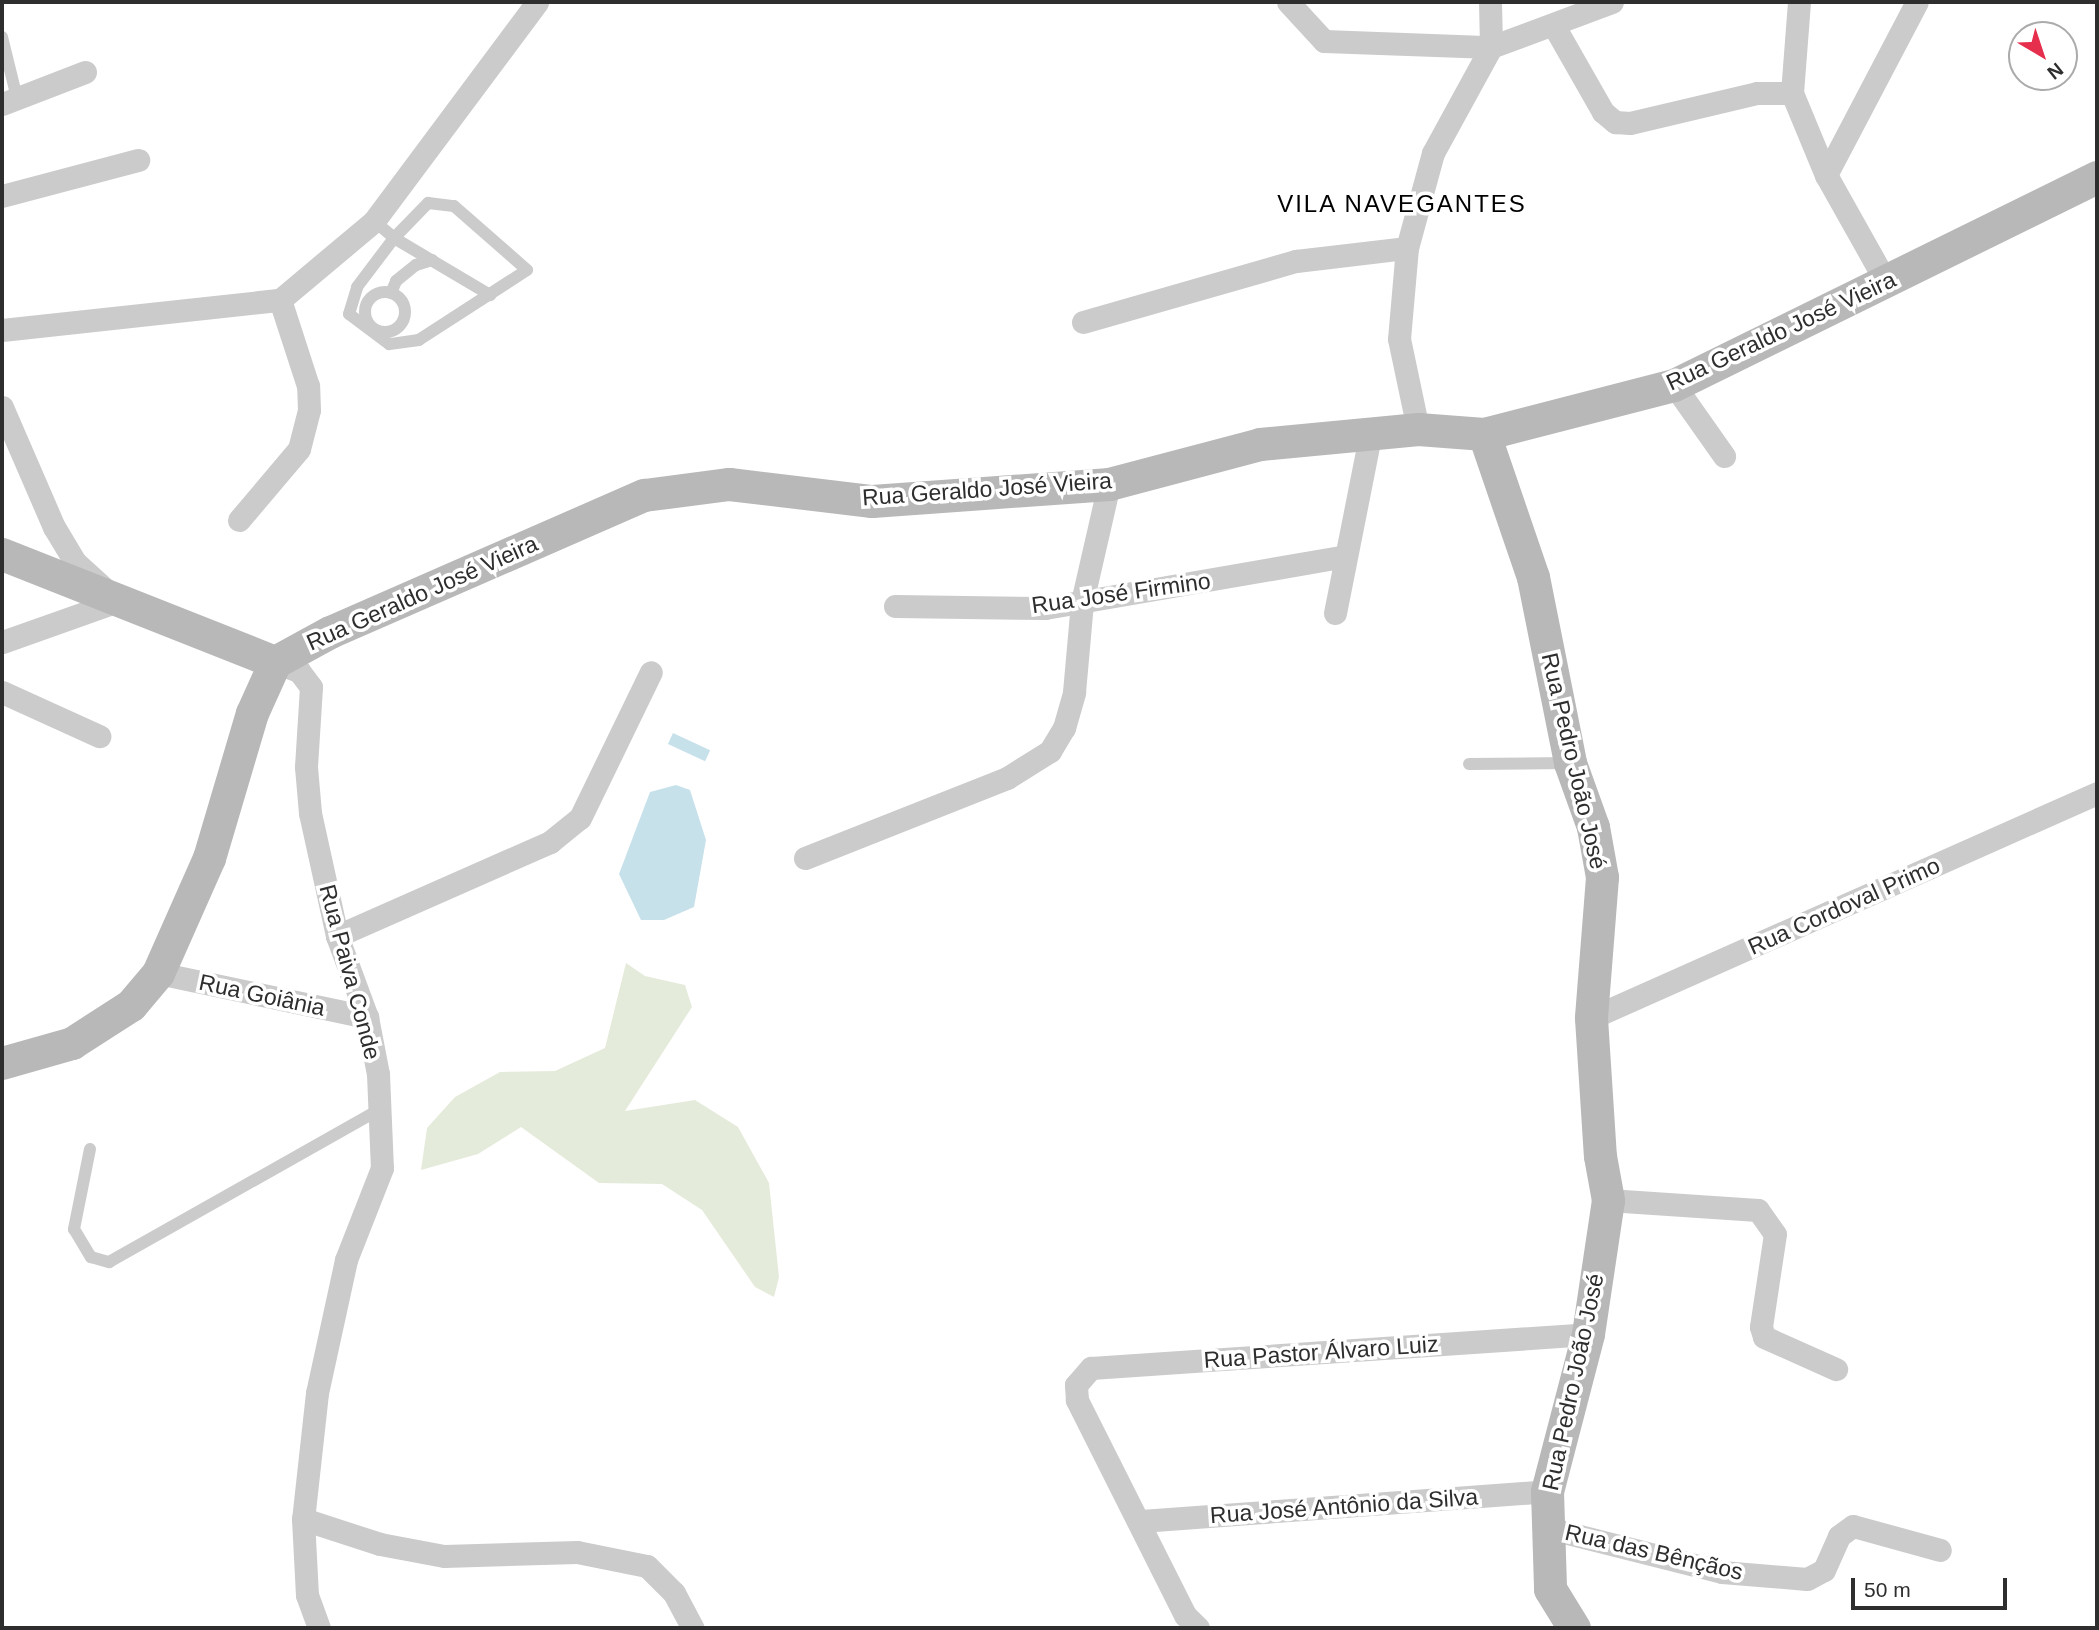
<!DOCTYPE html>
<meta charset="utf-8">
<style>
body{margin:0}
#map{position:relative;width:2099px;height:1630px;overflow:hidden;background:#fff;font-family:Arial,sans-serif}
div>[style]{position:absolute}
.green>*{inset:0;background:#e5ebdb}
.water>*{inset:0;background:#c7e1eb;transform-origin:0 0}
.lane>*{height:12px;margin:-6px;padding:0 6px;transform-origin:6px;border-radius:6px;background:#cbcbcb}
.lane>.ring{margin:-6px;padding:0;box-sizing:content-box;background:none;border:12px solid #cbcbcb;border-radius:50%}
.street>*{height:23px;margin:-11.5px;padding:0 11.5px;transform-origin:11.5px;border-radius:11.5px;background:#cbcbcb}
.secondary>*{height:33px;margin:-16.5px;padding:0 16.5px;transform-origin:16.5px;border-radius:16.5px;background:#b8b8b8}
span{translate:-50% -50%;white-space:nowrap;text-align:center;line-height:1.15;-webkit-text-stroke:7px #fff;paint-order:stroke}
.street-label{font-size:23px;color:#2e2e2e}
.neighbourhood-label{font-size:24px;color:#000;letter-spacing:2px}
.frame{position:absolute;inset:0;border:4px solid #2e2e2e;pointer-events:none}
.north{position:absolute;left:2008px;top:21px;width:70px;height:70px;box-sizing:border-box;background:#fff;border:2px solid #ababab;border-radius:50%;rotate:141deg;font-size:19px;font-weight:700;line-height:28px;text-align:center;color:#2e2e2e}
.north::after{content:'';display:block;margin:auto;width:24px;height:32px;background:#e62e4d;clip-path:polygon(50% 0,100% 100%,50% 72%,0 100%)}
.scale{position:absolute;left:1851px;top:1578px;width:156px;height:32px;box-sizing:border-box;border:4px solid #2e2e2e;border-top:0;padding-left:9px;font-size:21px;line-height:24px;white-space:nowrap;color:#2e2e2e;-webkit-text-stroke:5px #fff;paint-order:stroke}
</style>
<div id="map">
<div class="green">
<div style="clip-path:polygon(626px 963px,645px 976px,685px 985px,692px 1007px,625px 1111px,695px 1100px,738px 1127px,769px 1183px,779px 1277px,774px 1297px,755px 1287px,702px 1210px,662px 1184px,599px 1183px,521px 1127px,478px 1154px,421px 1170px,427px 1128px,455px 1097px,500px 1072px,555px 1071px,605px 1048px)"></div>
</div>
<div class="water">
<div style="left:673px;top:733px;width:41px;height:12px;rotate:25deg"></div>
<div style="clip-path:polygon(676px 785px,690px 790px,706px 840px,694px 907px,664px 920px,641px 920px,619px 874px,650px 792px)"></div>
</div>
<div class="lane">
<div style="left:2px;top:37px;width:63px;rotate:76.2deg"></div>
<div style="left:428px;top:203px;width:26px;rotate:7deg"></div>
<div style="left:454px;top:206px;width:97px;rotate:41.2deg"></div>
<div style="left:527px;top:270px;width:129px;rotate:147.1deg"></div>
<div style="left:419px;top:340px;width:30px;rotate:172deg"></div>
<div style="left:389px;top:344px;width:50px;rotate:-143.1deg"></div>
<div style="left:349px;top:314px;width:28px;rotate:-73deg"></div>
<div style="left:357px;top:287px;width:61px;rotate:-52.9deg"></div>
<div style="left:394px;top:238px;width:49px;rotate:-45.8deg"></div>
<div style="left:374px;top:221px;width:26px;rotate:40deg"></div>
<div style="left:394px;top:238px;width:112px;rotate:30.7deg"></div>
<div class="ring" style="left:365px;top:292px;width:28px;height:28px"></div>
<div style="left:391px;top:293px;width:13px;rotate:-67deg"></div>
<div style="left:396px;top:281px;width:26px;rotate:-39deg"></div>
<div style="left:416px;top:265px;width:17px;rotate:-17deg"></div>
<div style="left:1469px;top:764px;width:100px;rotate:-0.6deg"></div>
<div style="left:90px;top:1149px;width:82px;rotate:101.3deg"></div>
<div style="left:74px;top:1229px;width:33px;rotate:59deg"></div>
<div style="left:91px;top:1257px;width:19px;rotate:16deg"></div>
<div style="left:109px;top:1262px;width:311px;rotate:-29.4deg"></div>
</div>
<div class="street">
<div style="left:1288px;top:2px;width:53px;rotate:47.3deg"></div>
<div style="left:1324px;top:41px;width:167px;rotate:2.1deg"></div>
<div style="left:1491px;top:47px;width:129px;rotate:-20.4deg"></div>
<div style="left:1490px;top:2px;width:45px;rotate:88.7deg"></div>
<div style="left:1799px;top:2px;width:91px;rotate:94.4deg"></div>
<div style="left:1792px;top:93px;width:89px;rotate:67.5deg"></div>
<div style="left:1826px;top:175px;width:123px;rotate:60.7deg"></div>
<div style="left:1554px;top:26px;width:99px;rotate:60.3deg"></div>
<div style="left:1603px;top:112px;width:16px;rotate:40deg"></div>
<div style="left:1615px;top:122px;width:15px;rotate:4deg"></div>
<div style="left:1630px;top:123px;width:130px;rotate:-13.3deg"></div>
<div style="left:1757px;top:93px;width:35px"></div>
<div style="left:2px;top:104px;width:89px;rotate:-21.1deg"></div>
<div style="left:1826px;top:175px;width:195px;rotate:-62.3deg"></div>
<div style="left:2px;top:196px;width:141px;rotate:-14.8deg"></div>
<div style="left:1083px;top:322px;width:222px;rotate:-16deg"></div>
<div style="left:1296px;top:261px;width:112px;rotate:-6.7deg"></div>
<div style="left:2px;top:330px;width:280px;rotate:-6.2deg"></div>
<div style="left:280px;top:300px;width:123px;rotate:-40deg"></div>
<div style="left:374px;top:221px;width:273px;rotate:-53.3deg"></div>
<div style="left:1674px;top:385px;width:87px;rotate:54.8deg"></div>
<div style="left:2px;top:407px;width:131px;rotate:66.6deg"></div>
<div style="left:54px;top:527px;width:41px;rotate:59deg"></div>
<div style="left:75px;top:562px;width:58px;rotate:42.2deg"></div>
<div style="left:118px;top:601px;width:123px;rotate:160.5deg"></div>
<div style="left:1418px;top:429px;width:92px;rotate:-101.9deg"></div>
<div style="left:1399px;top:339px;width:91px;rotate:-85deg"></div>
<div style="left:1407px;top:248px;width:98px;rotate:-74.7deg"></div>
<div style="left:1433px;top:153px;width:121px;rotate:-61.3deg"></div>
<div style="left:239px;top:520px;width:93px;rotate:-49.8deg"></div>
<div style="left:299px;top:449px;width:40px;rotate:-75.6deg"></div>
<div style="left:309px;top:410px;width:24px;rotate:-92deg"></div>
<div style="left:308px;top:386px;width:90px;rotate:-108deg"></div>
<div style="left:895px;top:606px;width:150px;rotate:0.8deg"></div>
<div style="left:1045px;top:608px;width:304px;rotate:-9.8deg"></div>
<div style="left:1335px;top:613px;width:185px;rotate:-78.8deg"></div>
<div style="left:275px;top:662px;width:26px;rotate:21deg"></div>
<div style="left:299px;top:671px;width:20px;rotate:53deg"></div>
<div style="left:311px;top:687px;width:80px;rotate:93.6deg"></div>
<div style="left:306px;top:767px;width:46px;rotate:85deg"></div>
<div style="left:310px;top:813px;width:126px;rotate:77.6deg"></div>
<div style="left:337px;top:936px;width:86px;rotate:69.7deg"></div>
<div style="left:367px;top:1017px;width:58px;rotate:79.1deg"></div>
<div style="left:378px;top:1074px;width:94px;rotate:87.6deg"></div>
<div style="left:382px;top:1168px;width:99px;rotate:111.4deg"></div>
<div style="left:346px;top:1260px;width:136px;rotate:102.3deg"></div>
<div style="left:317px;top:1393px;width:127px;rotate:96.3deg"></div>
<div style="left:303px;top:1519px;width:76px;rotate:87deg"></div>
<div style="left:307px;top:1595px;width:35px;rotate:70deg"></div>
<div style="left:2px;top:692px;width:107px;rotate:24.4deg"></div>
<div style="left:805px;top:858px;width:217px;rotate:-21.6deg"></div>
<div style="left:1007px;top:778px;width:51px;rotate:-32.1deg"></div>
<div style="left:1050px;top:751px;width:27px;rotate:-59deg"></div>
<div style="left:1064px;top:728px;width:37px;rotate:-74deg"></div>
<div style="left:1074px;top:692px;width:90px;rotate:-84.9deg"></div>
<div style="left:1082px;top:602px;width:121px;rotate:-77.1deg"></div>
<div style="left:337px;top:936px;width:233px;rotate:-23.8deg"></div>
<div style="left:550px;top:842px;width:38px;rotate:-39deg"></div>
<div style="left:580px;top:818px;width:162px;rotate:-64.1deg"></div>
<div style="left:158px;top:973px;width:214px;rotate:11.9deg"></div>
<div style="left:1591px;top:1018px;width:554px;rotate:-23.97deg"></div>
<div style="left:1608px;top:1200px;width:150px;rotate:3.8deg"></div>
<div style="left:1758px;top:1210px;width:29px;rotate:55deg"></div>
<div style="left:1775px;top:1234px;width:94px;rotate:98.6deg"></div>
<div style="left:1761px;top:1327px;width:10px;rotate:73deg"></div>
<div style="left:1764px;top:1337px;width:79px;rotate:24deg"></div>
<div style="left:303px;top:1519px;width:81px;rotate:18deg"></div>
<div style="left:380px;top:1544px;width:65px;rotate:10.6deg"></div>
<div style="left:444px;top:1556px;width:133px;rotate:-1.7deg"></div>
<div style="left:577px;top:1552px;width:71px;rotate:11.3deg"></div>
<div style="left:647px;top:1566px;width:38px;rotate:45deg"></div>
<div style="left:674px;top:1593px;width:40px;rotate:62deg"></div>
<div style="left:1141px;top:1521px;width:407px;rotate:-4.2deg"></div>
<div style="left:1548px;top:1528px;width:179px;rotate:14.2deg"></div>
<div style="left:1722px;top:1572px;width:85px;rotate:4.7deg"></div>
<div style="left:1807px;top:1579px;width:19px;rotate:-28deg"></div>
<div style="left:1824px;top:1570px;width:37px;rotate:-66deg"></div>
<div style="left:1839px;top:1536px;width:17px;rotate:-36deg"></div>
<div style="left:1853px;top:1526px;width:90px;rotate:15.4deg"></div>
<div style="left:1198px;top:1628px;width:18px;rotate:-135deg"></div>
<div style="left:1185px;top:1615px;width:241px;rotate:-116.7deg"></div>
<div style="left:1077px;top:1400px;width:15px;rotate:-94deg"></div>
<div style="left:1076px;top:1385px;width:23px;rotate:-49deg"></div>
<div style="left:1091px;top:1368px;width:498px;rotate:-3.9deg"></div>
</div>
<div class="secondary">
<div style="left:1484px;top:434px;width:151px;rotate:71.1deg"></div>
<div style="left:1533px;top:577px;width:190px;rotate:78.7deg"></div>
<div style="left:1570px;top:763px;width:68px;rotate:70.2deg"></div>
<div style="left:1593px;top:827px;width:51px;rotate:79.8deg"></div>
<div style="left:1602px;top:877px;width:141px;rotate:94.5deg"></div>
<div style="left:1591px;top:1018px;width:138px;rotate:86.3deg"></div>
<div style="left:1600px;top:1156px;width:45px;rotate:79.7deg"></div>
<div style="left:1608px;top:1200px;width:135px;rotate:98.5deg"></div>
<div style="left:1588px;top:1334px;width:162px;rotate:104.6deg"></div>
<div style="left:1547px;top:1491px;width:98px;rotate:88.2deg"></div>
<div style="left:1550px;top:1589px;width:46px;rotate:58.4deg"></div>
<div style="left:2px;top:554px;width:294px;rotate:21.6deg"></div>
<div style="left:275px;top:662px;width:63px;rotate:-28.6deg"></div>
<div style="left:330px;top:632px;width:343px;rotate:-23.6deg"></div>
<div style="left:644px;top:495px;width:86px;rotate:-7.4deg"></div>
<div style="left:729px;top:484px;width:144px;rotate:6.8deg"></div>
<div style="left:872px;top:501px;width:238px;rotate:-4.1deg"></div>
<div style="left:1109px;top:484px;width:156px;rotate:-14.8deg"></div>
<div style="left:1260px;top:444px;width:159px;rotate:-5.4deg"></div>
<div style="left:1418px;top:429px;width:66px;rotate:4.3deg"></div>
<div style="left:1484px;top:434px;width:196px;rotate:-14.5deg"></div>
<div style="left:1674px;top:385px;width:471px;rotate:-26.2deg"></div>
<div style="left:2px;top:1063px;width:73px;rotate:-15.9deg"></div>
<div style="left:72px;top:1043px;width:70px;rotate:-32.8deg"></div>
<div style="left:131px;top:1005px;width:42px;rotate:-49.8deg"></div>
<div style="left:158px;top:973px;width:126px;rotate:-66.1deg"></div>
<div style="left:209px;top:858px;width:151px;rotate:-73.5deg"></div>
<div style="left:252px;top:713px;width:56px;rotate:-65.7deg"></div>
</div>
<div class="street-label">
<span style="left:1781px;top:331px;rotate:-25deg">Rua Geraldo José Vieira</span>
<span style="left:987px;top:489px;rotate:-4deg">Rua Geraldo José Vieira</span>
<span style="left:422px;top:593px;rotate:-24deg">Rua Geraldo José Vieira</span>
<span style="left:1121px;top:593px;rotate:-8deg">Rua José Firmino</span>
<span style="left:1574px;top:761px;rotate:77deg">Rua Pedro João José</span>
<span style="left:1844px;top:906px;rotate:-24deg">Rua Cordoval Primo</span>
<span style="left:350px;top:972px;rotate:75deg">Rua Paiva Conde</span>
<span style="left:262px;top:995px;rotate:12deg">Rua Goiânia</span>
<span style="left:1321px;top:1352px;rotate:-4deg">Rua Pastor Álvaro Luiz</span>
<span style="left:1573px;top:1382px;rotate:-78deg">Rua Pedro João José</span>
<span style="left:1344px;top:1506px;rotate:-4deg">Rua José Antônio da Silva</span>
<span style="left:1654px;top:1552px;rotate:13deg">Rua das Bênçãos</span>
</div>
<div class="neighbourhood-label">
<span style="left:1402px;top:204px">VILA NAVEGANTES</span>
</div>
<div class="frame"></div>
<div class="north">N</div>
<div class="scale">50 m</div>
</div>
